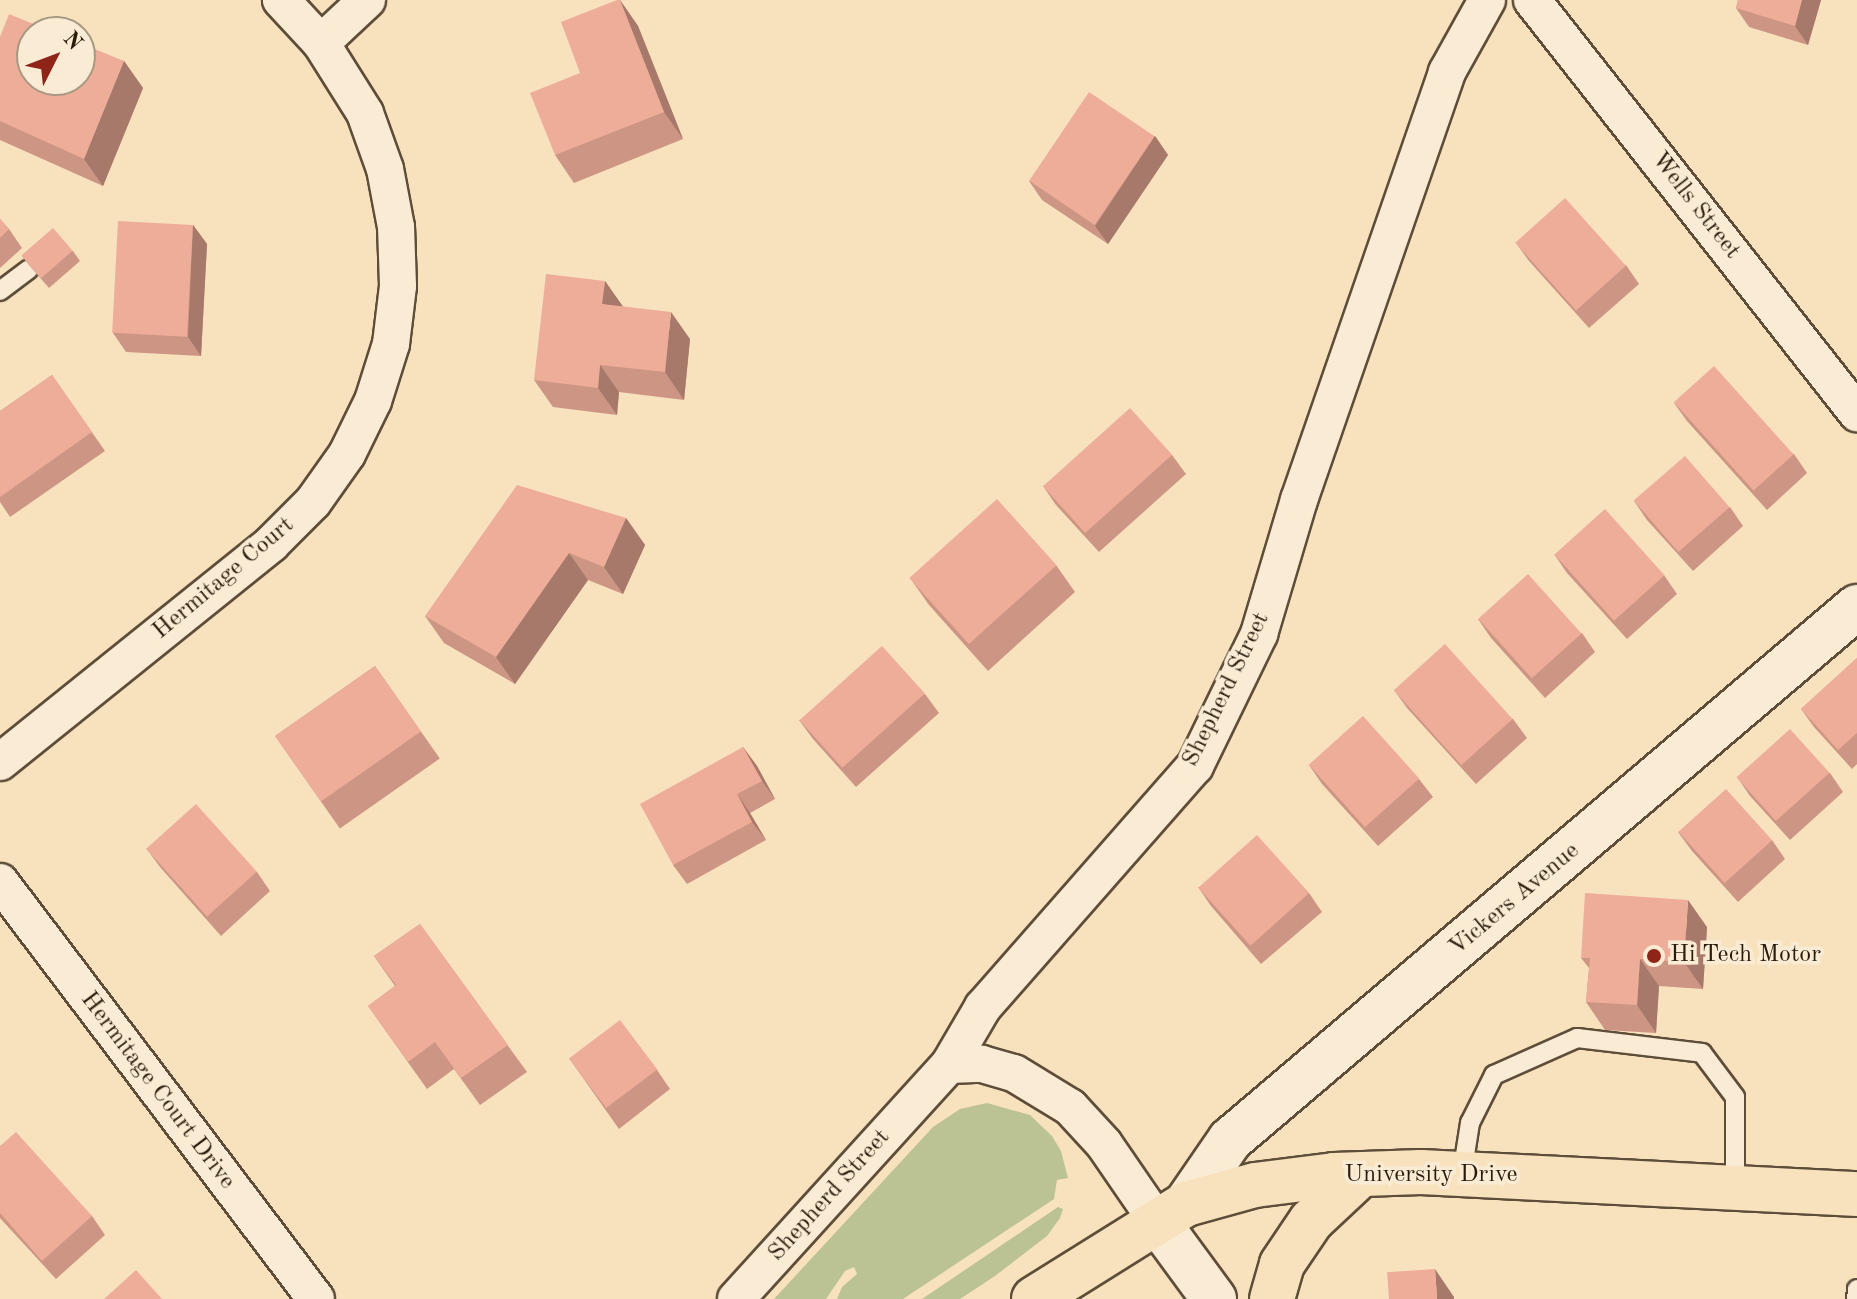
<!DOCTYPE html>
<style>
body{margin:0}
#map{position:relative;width:1857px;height:1299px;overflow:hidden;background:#f8e2bd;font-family:"Old Standard TT",serif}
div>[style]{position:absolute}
.green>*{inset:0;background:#bcc392}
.roads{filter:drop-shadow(2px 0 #5e4d39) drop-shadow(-2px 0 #5e4d39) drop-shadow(0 2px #5e4d39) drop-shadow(0 -2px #5e4d39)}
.service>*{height:18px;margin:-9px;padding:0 9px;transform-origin:9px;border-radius:9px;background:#faecd4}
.minor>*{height:36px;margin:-18px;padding:0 18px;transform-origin:18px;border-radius:18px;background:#faecd4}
.tertiary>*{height:44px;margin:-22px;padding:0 22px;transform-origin:22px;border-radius:22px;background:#faecd4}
.secondary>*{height:44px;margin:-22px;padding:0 22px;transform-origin:22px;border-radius:22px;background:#faecd4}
.primary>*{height:44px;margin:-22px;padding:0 22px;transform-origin:22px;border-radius:22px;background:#f8e2bd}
.wall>*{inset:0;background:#cd9584;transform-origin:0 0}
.shaded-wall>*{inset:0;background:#a7796b}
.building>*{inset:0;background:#eead99;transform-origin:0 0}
.dots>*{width:22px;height:22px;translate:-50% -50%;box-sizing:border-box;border:4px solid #faecd4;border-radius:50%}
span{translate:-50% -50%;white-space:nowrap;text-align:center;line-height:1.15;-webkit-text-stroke:7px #faecd4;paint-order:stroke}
.street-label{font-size:24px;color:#2b1b0d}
.poi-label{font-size:24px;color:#2b1b0d}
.left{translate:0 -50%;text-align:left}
.north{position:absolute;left:16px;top:16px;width:80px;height:80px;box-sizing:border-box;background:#faecd4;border:2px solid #a79884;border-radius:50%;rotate:48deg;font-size:22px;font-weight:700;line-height:32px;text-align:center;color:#2b1b0d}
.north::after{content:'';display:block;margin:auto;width:28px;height:36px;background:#8f2418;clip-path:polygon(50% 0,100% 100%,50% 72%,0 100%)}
</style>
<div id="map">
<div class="green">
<div style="clip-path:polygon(987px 1103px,1030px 1115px,1052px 1136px,1061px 1151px,1068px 1178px,1057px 1180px,1054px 1199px,903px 1299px,837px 1299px,842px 1287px,857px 1274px,854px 1267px,845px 1271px,826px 1299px,774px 1299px,933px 1127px,960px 1109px)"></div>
<div style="clip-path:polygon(1058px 1207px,1063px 1209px,1060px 1218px,1047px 1236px,995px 1276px,960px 1299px,922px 1299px)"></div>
</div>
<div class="roads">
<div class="service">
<div style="left:0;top:291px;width:36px;rotate:-37deg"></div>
<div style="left:1462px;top:1174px;width:52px;rotate:-81.1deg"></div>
<div style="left:1470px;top:1123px;width:54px;rotate:-63.4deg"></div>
<div style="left:1494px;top:1075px;width:91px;rotate:-24deg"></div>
<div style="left:1577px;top:1038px;width:126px;rotate:6.8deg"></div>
<div style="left:1702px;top:1053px;width:55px;rotate:53.1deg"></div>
<div style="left:1735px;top:1097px;width:90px;rotate:90deg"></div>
<div style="left:1856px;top:1299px;width:10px;rotate:-84deg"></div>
</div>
<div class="minor">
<div style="left:1532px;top:0;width:526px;rotate:51.8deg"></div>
<div style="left:321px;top:43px;width:63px;rotate:-43.1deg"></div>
<div style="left:0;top:762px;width:348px;rotate:-38.8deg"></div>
<div style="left:271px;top:544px;width:59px;rotate:-45deg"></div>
<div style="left:313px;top:502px;width:59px;rotate:-54.7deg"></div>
<div style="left:347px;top:454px;width:59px;rotate:-63.9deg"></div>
<div style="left:373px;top:401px;width:60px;rotate:-72.5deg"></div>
<div style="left:391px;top:344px;width:58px;rotate:-83.1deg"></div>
<div style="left:398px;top:286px;width:59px;rotate:-91.9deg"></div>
<div style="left:396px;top:227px;width:59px;rotate:-100.7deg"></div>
<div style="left:385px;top:169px;width:59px;rotate:-109.7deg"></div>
<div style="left:365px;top:113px;width:83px;rotate:-122.2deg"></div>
<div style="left:321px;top:43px;width:59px;rotate:-132.9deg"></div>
<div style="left:0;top:882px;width:523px;rotate:52.85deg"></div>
<div style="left:949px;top:1065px;width:33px;rotate:-2deg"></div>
<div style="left:982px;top:1064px;width:33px;rotate:16deg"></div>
<div style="left:1014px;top:1073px;width:66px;rotate:31.3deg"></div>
<div style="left:1070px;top:1107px;width:50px;rotate:47.4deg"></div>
<div style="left:1104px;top:1144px;width:97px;rotate:55.5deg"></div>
<div style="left:736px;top:1299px;width:316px;rotate:-47.7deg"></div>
<div style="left:949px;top:1065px;width:67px;rotate:-59.6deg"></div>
<div style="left:983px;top:1007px;width:321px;rotate:-48.7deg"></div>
<div style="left:1195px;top:766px;width:147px;rotate:-64.1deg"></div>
<div style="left:1259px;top:634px;width:140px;rotate:-73.4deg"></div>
<div style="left:1299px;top:500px;width:453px;rotate:-70.9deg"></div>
<div style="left:1447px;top:72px;width:82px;rotate:-60.9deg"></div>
</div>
<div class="tertiary">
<div style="left:1159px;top:1224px;width:93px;rotate:53.7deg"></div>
</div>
<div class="secondary">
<div style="left:1186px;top:1204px;width:78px;rotate:-55.5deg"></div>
<div style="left:1230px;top:1140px;width:823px;rotate:-40.37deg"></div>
</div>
<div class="primary">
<div style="left:1034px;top:1299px;width:179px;rotate:-32deg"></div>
<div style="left:1186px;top:1204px;width:72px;rotate:-15.4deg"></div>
<div style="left:1255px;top:1185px;width:80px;rotate:-7.2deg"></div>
<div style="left:1334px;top:1175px;width:87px;rotate:-2deg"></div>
<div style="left:1421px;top:1172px;width:437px;rotate:2.9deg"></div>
<div style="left:1272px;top:1299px;width:36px;rotate:-74deg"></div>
<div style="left:1282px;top:1264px;width:52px;rotate:-56deg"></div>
<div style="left:1311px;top:1221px;width:67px;rotate:-43.2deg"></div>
</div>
</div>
<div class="wall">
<div style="clip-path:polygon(620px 0,638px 26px,683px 139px,574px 183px,555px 155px)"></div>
<div style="clip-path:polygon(1738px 0,1821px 0,1808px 45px,1749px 27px,1736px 8px)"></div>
<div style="clip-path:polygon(0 37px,124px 61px,143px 88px,103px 186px,0 140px)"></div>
<div style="clip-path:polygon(1155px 136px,1168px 155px,1108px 244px,1042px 200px,1029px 181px)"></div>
<div style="clip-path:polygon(0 219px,9px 229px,22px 248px,0 268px)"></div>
<div style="clip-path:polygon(193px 225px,207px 244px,201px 356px,126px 352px,113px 333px)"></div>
<div style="clip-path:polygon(1516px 243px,1626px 265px,1639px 284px,1589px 328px,1529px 261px)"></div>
<div style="clip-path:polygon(73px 251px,80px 261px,49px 288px,29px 265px,22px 256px)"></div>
<div style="clip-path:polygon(605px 281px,623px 307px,690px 339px,684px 400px,619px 392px,617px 415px,553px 407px,534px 380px)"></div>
<div style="clip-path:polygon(52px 375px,105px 451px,10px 517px,0 502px,0 411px)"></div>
<div style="clip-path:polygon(1674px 403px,1794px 454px,1807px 473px,1767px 510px,1687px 421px)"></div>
<div style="clip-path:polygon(1172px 455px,1186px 474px,1099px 552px,1056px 505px,1043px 486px)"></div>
<div style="clip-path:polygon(1634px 501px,1730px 507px,1743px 526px,1693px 571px,1647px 520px)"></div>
<div style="clip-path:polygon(626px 518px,645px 545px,623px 594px,588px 580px,515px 684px,444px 643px,425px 616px)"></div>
<div style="clip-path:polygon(1554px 554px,1664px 575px,1677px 594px,1627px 639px,1567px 573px)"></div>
<div style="clip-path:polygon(1056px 565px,1075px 592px,988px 671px,929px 605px,910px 578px)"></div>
<div style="clip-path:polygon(1478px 619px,1582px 633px,1595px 652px,1545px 698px,1491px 638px)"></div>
<div style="clip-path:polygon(1857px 658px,1857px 764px,1852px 769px,1814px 727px,1801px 709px)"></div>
<div style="left:375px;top:666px;width:113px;height:122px;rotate:55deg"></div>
<div style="clip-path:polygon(1394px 690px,1513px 719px,1527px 738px,1476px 784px,1407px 708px)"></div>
<div style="clip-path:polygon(925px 694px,939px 713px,856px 787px,813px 739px,799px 720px)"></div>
<div style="clip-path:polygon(743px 747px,757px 766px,775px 799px,750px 813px,766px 840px,687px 884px,673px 865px)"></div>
<div style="clip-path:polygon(1309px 765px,1419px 779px,1433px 797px,1378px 846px,1322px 784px)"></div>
<div style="clip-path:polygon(1830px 773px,1843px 792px,1790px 840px,1750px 796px,1737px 777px)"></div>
<div style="clip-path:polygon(1678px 832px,1772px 840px,1785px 859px,1738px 902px,1692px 851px)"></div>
<div style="clip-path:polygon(146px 848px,257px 872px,270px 891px,221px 936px,160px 867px)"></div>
<div style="clip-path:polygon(1198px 887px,1309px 893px,1322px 912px,1261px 964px,1211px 906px)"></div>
<div style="clip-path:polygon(420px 924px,527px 1072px,480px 1105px,454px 1069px,427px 1089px,368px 1006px,395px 986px,374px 956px)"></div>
<div style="clip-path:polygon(1707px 927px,1703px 989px,1659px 986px,1656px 1033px,1605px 1030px,1586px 1002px,1589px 968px,1581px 958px)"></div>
<div style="clip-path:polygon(569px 1058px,657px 1070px,670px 1089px,619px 1129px)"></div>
<div style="clip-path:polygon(0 1146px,92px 1216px,105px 1235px,56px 1279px,0 1218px)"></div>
</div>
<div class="shaded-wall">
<div style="clip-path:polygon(620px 0,638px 26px,683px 139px,664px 112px)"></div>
<div style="clip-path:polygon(1802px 0,1821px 0,1808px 45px,1795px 26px)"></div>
<div style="clip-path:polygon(124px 61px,143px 88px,103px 186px,84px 159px)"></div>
<div style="clip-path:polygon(1155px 136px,1168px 155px,1108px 244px,1095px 226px)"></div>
<div style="clip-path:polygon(193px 225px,207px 244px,201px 356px,188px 337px)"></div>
<div style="clip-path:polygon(605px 281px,624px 308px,602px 304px)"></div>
<div style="clip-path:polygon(671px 312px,690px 339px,684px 400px,665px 372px)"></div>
<div style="clip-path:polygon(600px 365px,619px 392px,617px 415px,598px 388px)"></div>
<div style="clip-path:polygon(626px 518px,645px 545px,623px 594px,604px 567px)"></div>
<div style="clip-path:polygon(569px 553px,588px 580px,515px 684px,496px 657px)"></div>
<div style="clip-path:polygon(743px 747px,757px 766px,775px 799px,762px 781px)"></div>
<div style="clip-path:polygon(737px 794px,750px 813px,766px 840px,752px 822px)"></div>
<div style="clip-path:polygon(1688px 900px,1707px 927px,1703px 989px,1684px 962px)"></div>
<div style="clip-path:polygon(1640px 959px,1659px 986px,1656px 1033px,1637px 1005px)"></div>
<div style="clip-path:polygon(1435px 1269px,1454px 1297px,1454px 1299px,1437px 1299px)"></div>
</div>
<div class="building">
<div style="clip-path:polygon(617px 0,620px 0,664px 112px,555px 155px,530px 93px,580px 73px,561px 22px)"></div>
<div style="clip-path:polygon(1738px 0,1802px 0,1795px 26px,1736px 8px)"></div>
<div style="clip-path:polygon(9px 14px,53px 32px,32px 32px,32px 80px,80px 80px,80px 43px,124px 61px,84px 159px,0 121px,0 37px)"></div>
<div style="left:1089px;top:92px;width:79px;height:107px;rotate:34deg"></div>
<div style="left:1565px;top:198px;width:91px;height:67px;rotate:48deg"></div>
<div style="clip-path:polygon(0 219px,9px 229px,0 238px)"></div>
<div style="left:118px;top:221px;width:75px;height:112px;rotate:3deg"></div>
<div style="left:53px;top:228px;width:30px;height:42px;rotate:49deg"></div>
<div style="clip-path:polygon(546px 274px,605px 281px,602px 304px,671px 312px,665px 372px,600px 365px,598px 388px,534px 380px)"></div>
<div style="left:1714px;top:366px;width:119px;height:54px;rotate:48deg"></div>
<div style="clip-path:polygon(52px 375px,92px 432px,0 497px,0 411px)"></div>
<div style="left:1130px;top:408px;width:63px;height:117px;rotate:48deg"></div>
<div style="left:1685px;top:456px;width:68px;height:68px;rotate:49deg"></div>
<div style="clip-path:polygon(517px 485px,626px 518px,604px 567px,569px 553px,496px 657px,425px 616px)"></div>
<div style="left:997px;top:499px;width:89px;height:118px;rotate:48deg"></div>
<div style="left:1605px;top:509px;width:89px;height:68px;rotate:48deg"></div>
<div style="left:1528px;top:574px;width:80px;height:67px;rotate:48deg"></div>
<div style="left:1445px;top:644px;width:101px;height:69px;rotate:48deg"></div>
<div style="left:882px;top:646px;width:64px;height:111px;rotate:48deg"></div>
<div style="clip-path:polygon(1857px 658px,1857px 733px,1838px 750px,1801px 709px)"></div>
<div style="left:375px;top:666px;width:80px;height:122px;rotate:55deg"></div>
<div style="left:1363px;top:716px;width:84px;height:73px;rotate:48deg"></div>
<div style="left:1790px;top:729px;width:59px;height:72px;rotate:48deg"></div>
<div style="clip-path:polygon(743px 747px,762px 781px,737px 794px,752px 822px,673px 865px,640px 804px)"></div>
<div style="left:1726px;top:789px;width:69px;height:64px;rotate:48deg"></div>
<div style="left:196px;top:804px;width:91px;height:67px;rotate:48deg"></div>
<div style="left:1257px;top:835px;width:78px;height:79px;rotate:48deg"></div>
<div style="clip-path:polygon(1585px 893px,1688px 900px,1684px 962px,1640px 959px,1637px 1005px,1586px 1002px,1590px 958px,1581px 958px)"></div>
<div style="clip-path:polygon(420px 924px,508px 1045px,461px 1078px,435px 1042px,408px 1062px,368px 1006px,396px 985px,374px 956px)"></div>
<div style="left:620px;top:1020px;width:62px;height:64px;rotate:53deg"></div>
<div style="clip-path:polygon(16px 1132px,92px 1216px,42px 1261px,0 1213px,0 1146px)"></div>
<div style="left:1435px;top:1269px;width:30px;height:48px;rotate:86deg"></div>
<div style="clip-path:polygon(136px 1270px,162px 1299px,104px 1299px)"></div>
</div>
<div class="dots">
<div style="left:1654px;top:956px;background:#8f2418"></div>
</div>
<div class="street-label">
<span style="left:1695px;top:206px;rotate:52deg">Wells Street</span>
<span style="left:224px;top:579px;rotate:-40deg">Hermitage Court</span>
<span style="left:1227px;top:690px;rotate:-64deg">Shepherd Street</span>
<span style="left:1515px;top:900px;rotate:-40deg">Vickers Avenue</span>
<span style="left:157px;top:1091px;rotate:53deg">Hermitage Court Drive</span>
<span style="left:1431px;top:1176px">University Drive</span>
<span style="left:830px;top:1196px;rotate:-48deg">Shepherd Street</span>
</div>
<div class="poi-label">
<span class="left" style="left:1670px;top:956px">Hi Tech Motor</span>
</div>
<div class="north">N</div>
</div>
